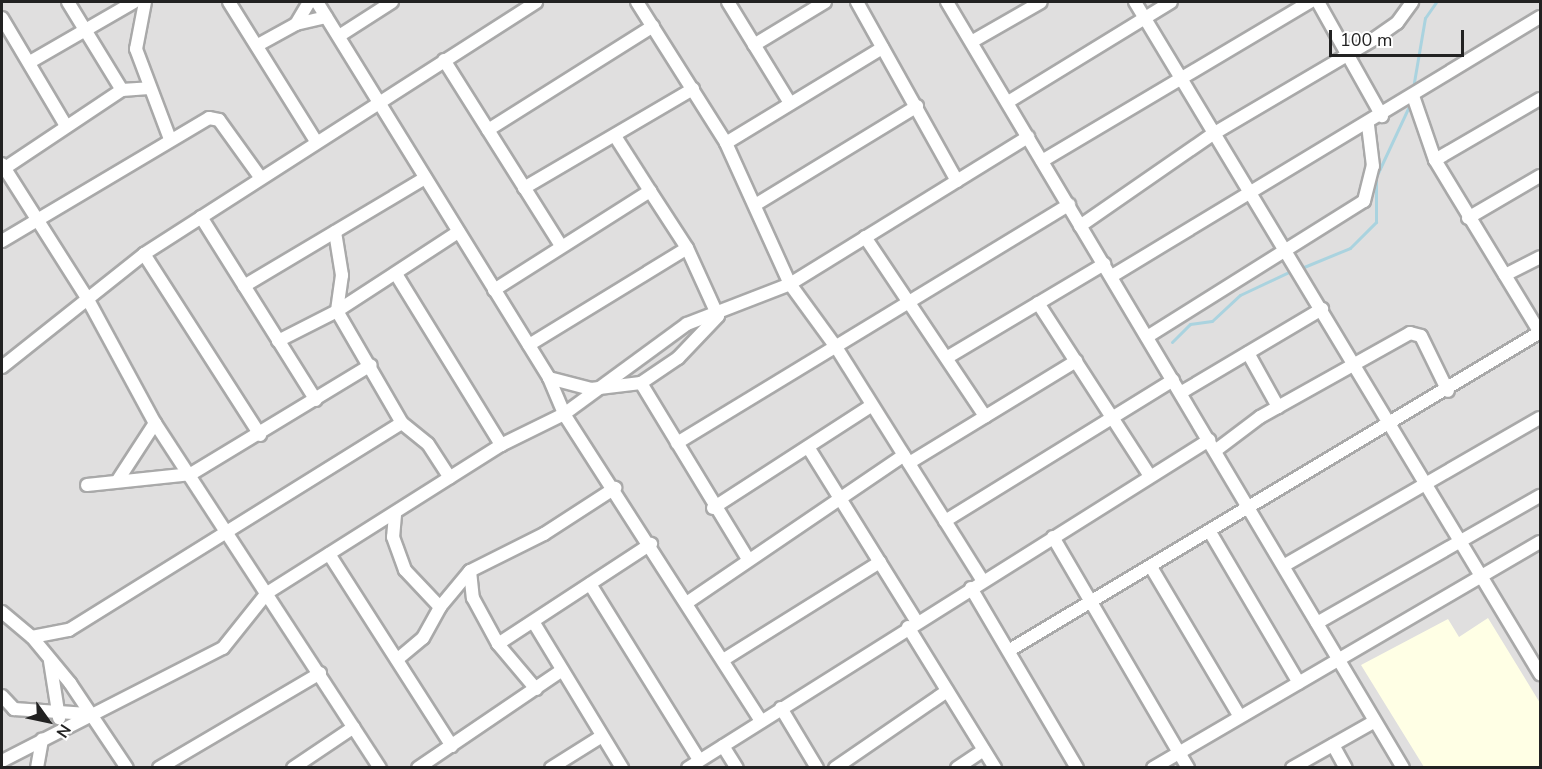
<!DOCTYPE html>
<style>
body{margin:0}
#map{position:relative;width:1542px;height:769px;overflow:hidden;background:#f2efe9;font-family:"Nunito Sans",sans-serif}
div>[style]{position:absolute}
.residential>*{inset:0;background:#e0dfdf;transform-origin:0 0}
.education>*{inset:0;background:#ffffe5}
.stream>*{height:3px;margin:-1.5px;padding:0 1.5px;transform-origin:1.5px;border-radius:1.5px;background:#aad3df}
.roads{filter:drop-shadow(2px 0 #a9a9a9) drop-shadow(-2px 0 #a9a9a9) drop-shadow(0 2px #a9a9a9) drop-shadow(0 -2px #a9a9a9)}
.minor>*{height:12px;margin:-6px;padding:0 6px;transform-origin:6px;border-radius:6px;background:#fff}
span{translate:-50% -50%;white-space:nowrap;text-align:center;line-height:1.15;-webkit-text-stroke:5px #fff;paint-order:stroke}
.frame{position:absolute;inset:0;border:3px solid #222;pointer-events:none}
.north{position:absolute;left:18px;top:691px;width:60px;height:60px;-webkit-text-stroke:4px #fff;paint-order:stroke;rotate:123deg;font-size:16px;font-weight:700;line-height:24px;text-align:center;color:#222}
.north::after{content:'';display:block;margin:auto;width:21px;height:27px;background:#222;clip-path:polygon(50% 0,100% 100%,50% 72%,0 100%)}
.scale{position:absolute;left:1329px;top:30px;width:135px;height:27px;box-sizing:border-box;border:3px solid #222;border-top:0;padding-left:8px;font-size:18px;line-height:21px;white-space:nowrap;color:#222;-webkit-text-stroke:4px #fff;paint-order:stroke}
</style>
<div id="map">
<div class="residential">
<div style="left:2px;top:2px;width:1538px;height:765px"></div>
</div>
<div class="education">
<div style="clip-path:polygon(1488px 618px,1540px 703px,1540px 767px,1424px 767px,1361px 665px,1448px 619px,1459px 637px)"></div>
</div>
<div class="stream">
<div style="left:1413px;top:88px;width:71px;rotate:-80.3deg"></div>
<div style="left:1425px;top:18px;width:19px;rotate:-55deg"></div>
<div style="left:1299px;top:269px;width:55px;rotate:-22.4deg"></div>
<div style="left:1350px;top:248px;width:37px;rotate:-45deg"></div>
<div style="left:1376px;top:222px;width:45px;rotate:-90deg"></div>
<div style="left:1376px;top:177px;width:81px;rotate:-65deg"></div>
<div style="left:1172px;top:342px;width:25px;rotate:-45deg"></div>
<div style="left:1190px;top:324px;width:22px;rotate:-8deg"></div>
<div style="left:1212px;top:321px;width:38px;rotate:-43deg"></div>
<div style="left:1240px;top:295px;width:59px;rotate:-25.3deg"></div>
</div>
<div class="roads">
<div class="minor">
<div style="left:68px;top:2px;width:103px;rotate:58.5deg"></div>
<div style="left:145px;top:2px;width:48px;rotate:100.8deg"></div>
<div style="left:136px;top:49px;width:96px;rotate:69.3deg"></div>
<div style="left:229px;top:2px;width:164px;rotate:58deg"></div>
<div style="left:317px;top:2px;width:442px;rotate:58.3deg"></div>
<div style="left:549px;top:378px;width:39px;rotate:67deg"></div>
<div style="left:564px;top:414px;width:365px;rotate:57.3deg"></div>
<div style="left:637px;top:2px;width:167px;rotate:57.7deg"></div>
<div style="left:726px;top:143px;width:155px;rotate:65.6deg"></div>
<div style="left:790px;top:284px;width:78px;rotate:53.9deg"></div>
<div style="left:836px;top:347px;width:276px;rotate:57.9deg"></div>
<div style="left:728px;top:2px;width:119px;rotate:58.5deg"></div>
<div style="left:857px;top:2px;width:205px;rotate:60.8deg"></div>
<div style="left:947px;top:2px;width:891px;rotate:59.23deg"></div>
<div style="left:1135px;top:2px;width:785px;rotate:58.92deg"></div>
<div style="left:1318px;top:2px;width:131px;rotate:60.7deg"></div>
<div style="left:2px;top:18px;width:126px;rotate:59.3deg"></div>
<div style="left:296px;top:24px;width:26px;rotate:-59deg"></div>
<div style="left:339px;top:36px;width:63px;rotate:-32.7deg"></div>
<div style="left:973px;top:41px;width:78px;rotate:-29.8deg"></div>
<div style="left:258px;top:45px;width:43px;rotate:-28.9deg"></div>
<div style="left:296px;top:24px;width:31px;rotate:-13deg"></div>
<div style="left:754px;top:45px;width:83px;rotate:-31.2deg"></div>
<div style="left:444px;top:60px;width:220px;rotate:57.8deg"></div>
<div style="left:30px;top:62px;width:120px;rotate:-30deg"></div>
<div style="left:1413px;top:96px;width:68px;rotate:71deg"></div>
<div style="left:1435px;top:160px;width:202px;rotate:58.7deg"></div>
<div style="left:1008px;top:102px;width:191px;rotate:-31.5deg"></div>
<div style="left:488px;top:130px;width:195px;rotate:-32.2deg"></div>
<div style="left:726px;top:143px;width:183px;rotate:-31.3deg"></div>
<div style="left:1435px;top:160px;width:121px;rotate:-30.2deg"></div>
<div style="left:1042px;top:161px;width:312px;rotate:-30.7deg"></div>
<div style="left:2px;top:164px;width:159px;rotate:57.6deg"></div>
<div style="left:87px;top:298px;width:142px;rotate:61.5deg"></div>
<div style="left:155px;top:423px;width:412px;rotate:56.9deg"></div>
<div style="left:2px;top:170px;width:144px;rotate:-33.7deg"></div>
<div style="left:122px;top:90px;width:27px;rotate:-4deg"></div>
<div style="left:524px;top:188px;width:196px;rotate:-30.4deg"></div>
<div style="left:755px;top:205px;width:190px;rotate:-31.4deg"></div>
<div style="left:201px;top:217px;width:216px;rotate:57.9deg"></div>
<div style="left:1468px;top:218px;width:83px;rotate:-30.3deg"></div>
<div style="left:1080px;top:226px;width:162px;rotate:-34.7deg"></div>
<div style="left:1213px;top:134px;width:187px;rotate:-30.5deg"></div>
<div style="left:1374px;top:39px;width:28px;rotate:-35deg"></div>
<div style="left:1397px;top:23px;width:26px;rotate:-54deg"></div>
<div style="left:335px;top:232px;width:44px;rotate:80.8deg"></div>
<div style="left:342px;top:275px;width:36px;rotate:98deg"></div>
<div style="left:337px;top:311px;width:129px;rotate:59.9deg"></div>
<div style="left:402px;top:423px;width:33px;rotate:39deg"></div>
<div style="left:428px;top:444px;width:40px;rotate:57.1deg"></div>
<div style="left:865px;top:237px;width:216px;rotate:56.2deg"></div>
<div style="left:2px;top:241px;width:241px;rotate:-30.7deg"></div>
<div style="left:209px;top:118px;width:10px;rotate:11deg"></div>
<div style="left:219px;top:120px;width:70px;rotate:54.3deg"></div>
<div style="left:144px;top:254px;width:215px;rotate:57.3deg"></div>
<div style="left:396px;top:274px;width:201px;rotate:58.4deg"></div>
<div style="left:1505px;top:275px;width:39px;rotate:-27deg"></div>
<div style="left:1112px;top:276px;width:500px;rotate:-31.18deg"></div>
<div style="left:244px;top:286px;width:211px;rotate:-30.8deg"></div>
<div style="left:494px;top:290px;width:185px;rotate:-32.4deg"></div>
<div style="left:650px;top:191px;width:65px;rotate:-122.5deg"></div>
<div style="left:1038px;top:303px;width:206px;rotate:57.1deg"></div>
<div style="left:1147px;top:337px;width:256px;rotate:-32.1deg"></div>
<div style="left:1364px;top:201px;width:36px;rotate:-76deg"></div>
<div style="left:1373px;top:166px;width:41px;rotate:-97deg"></div>
<div style="left:278px;top:341px;width:66px;rotate:-27deg"></div>
<div style="left:337px;top:311px;width:145px;rotate:-33.1deg"></div>
<div style="left:529px;top:345px;width:185px;rotate:-31.5deg"></div>
<div style="left:1248px;top:353px;width:62px;rotate:60.9deg"></div>
<div style="left:948px;top:357px;width:182px;rotate:-30.8deg"></div>
<div style="left:2px;top:367px;width:181px;rotate:-38.5deg"></div>
<div style="left:144px;top:254px;width:466px;rotate:-32.7deg"></div>
<div style="left:549px;top:378px;width:43px;rotate:14.7deg"></div>
<div style="left:591px;top:389px;width:50px;rotate:-6.8deg"></div>
<div style="left:641px;top:383px;width:45px;rotate:-34deg"></div>
<div style="left:678px;top:358px;width:58px;rotate:-46.4deg"></div>
<div style="left:718px;top:316px;width:75px;rotate:-114.5deg"></div>
<div style="left:687px;top:248px;width:68px;rotate:-123deg"></div>
<div style="left:641px;top:383px;width:206px;rotate:58.7deg"></div>
<div style="left:1182px;top:392px;width:163px;rotate:-30.7deg"></div>
<div style="left:677px;top:443px;width:459px;rotate:-31.3deg"></div>
<div style="left:808px;top:447px;width:206px;rotate:58.1deg"></div>
<div style="left:1215px;top:451px;width:56px;rotate:-37.1deg"></div>
<div style="left:1260px;top:417px;width:172px;rotate:-29.2deg"></div>
<div style="left:1410px;top:333px;width:11px;rotate:15deg"></div>
<div style="left:1421px;top:336px;width:61px;rotate:63.9deg"></div>
<div style="left:909px;top:463px;width:196px;rotate:-31.4deg"></div>
<div style="left:118px;top:480px;width:68px;rotate:-57deg"></div>
<div style="left:87px;top:485px;width:105px;rotate:-6deg"></div>
<div style="left:191px;top:474px;width:210px;rotate:-31.2deg"></div>
<div style="left:713px;top:508px;width:189px;rotate:-32.9deg"></div>
<div style="left:395px;top:515px;width:22px;rotate:95deg"></div>
<div style="left:393px;top:537px;width:35px;rotate:70deg"></div>
<div style="left:405px;top:570px;width:51px;rotate:46.6deg"></div>
<div style="left:945px;top:521px;width:268px;rotate:-31.7deg"></div>
<div style="left:1210px;top:532px;width:175px;rotate:59.5deg"></div>
<div style="left:1053px;top:537px;width:268px;rotate:59.7deg"></div>
<div style="left:329px;top:554px;width:228px;rotate:57.4deg"></div>
<div style="left:1285px;top:565px;width:294px;rotate:-30deg"></div>
<div style="left:1151px;top:567px;width:174px;rotate:59.3deg"></div>
<div style="left:470px;top:571px;width:27px;rotate:84deg"></div>
<div style="left:473px;top:598px;width:52px;rotate:61.5deg"></div>
<div style="left:498px;top:644px;width:59px;rotate:49.8deg"></div>
<div style="left:590px;top:584px;width:207px;rotate:58.2deg"></div>
<div style="left:971px;top:588px;width:209px;rotate:59.5deg"></div>
<div style="left:688px;top:602px;width:261px;rotate:-34.2deg"></div>
<div style="left:2px;top:612px;width:39px;rotate:40deg"></div>
<div style="left:32px;top:637px;width:60px;rotate:50.4deg"></div>
<div style="left:70px;top:683px;width:102px;rotate:56.2deg"></div>
<div style="left:534px;top:623px;width:170px;rotate:58.7deg"></div>
<div style="left:1317px;top:623px;width:257px;rotate:-29.7deg"></div>
<div style="left:908px;top:627px;width:166px;rotate:58.3deg"></div>
<div style="left:32px;top:637px;width:38px;rotate:-11deg"></div>
<div style="left:69px;top:630px;width:392px;rotate:-31.9deg"></div>
<div style="left:498px;top:644px;width:183px;rotate:-33.2deg"></div>
<div style="left:1010px;top:650px;width:618px;rotate:-30.96deg"></div>
<div style="left:399px;top:658px;width:31px;rotate:-40deg"></div>
<div style="left:423px;top:638px;width:35px;rotate:-61deg"></div>
<div style="left:440px;top:607px;width:47px;rotate:-50.2deg"></div>
<div style="left:470px;top:571px;width:83px;rotate:-26.6deg"></div>
<div style="left:544px;top:534px;width:85px;rotate:-32.9deg"></div>
<div style="left:723px;top:660px;width:185px;rotate:-32deg"></div>
<div style="left:50px;top:661px;width:58px;rotate:81deg"></div>
<div style="left:2px;top:696px;width:18px;rotate:47deg"></div>
<div style="left:14px;top:709px;width:74px;rotate:3.9deg"></div>
<div style="left:781px;top:708px;width:70px;rotate:59deg"></div>
<div style="left:1333px;top:745px;width:26px;rotate:61deg"></div>
<div style="left:723px;top:746px;width:26px;rotate:58deg"></div>
<div style="left:2px;top:761px;width:248px;rotate:-27.1deg"></div>
<div style="left:223px;top:648px;width:70px;rotate:-51.3deg"></div>
<div style="left:267px;top:593px;width:277px;rotate:-32.3deg"></div>
<div style="left:501px;top:445px;width:70px;rotate:-26.2deg"></div>
<div style="left:564px;top:414px;width:152px;rotate:-36.2deg"></div>
<div style="left:687px;top:324px;width:110px;rotate:-21.2deg"></div>
<div style="left:790px;top:284px;width:280px;rotate:-31.7deg"></div>
<div style="left:37px;top:768px;width:29px;rotate:-80deg"></div>
<div style="left:159px;top:768px;width:187px;rotate:-30.5deg"></div>
<div style="left:293px;top:768px;width:73px;rotate:-33.9deg"></div>
<div style="left:418px;top:768px;width:174px;rotate:-34.2deg"></div>
<div style="left:551px;top:768px;width:60px;rotate:-32.1deg"></div>
<div style="left:688px;top:768px;width:616px;rotate:-32.19deg"></div>
<div style="left:835px;top:768px;width:136px;rotate:-34.5deg"></div>
<div style="left:957px;top:768px;width:32px;rotate:-34deg"></div>
<div style="left:1153px;top:768px;width:448px;rotate:-30.3deg"></div>
<div style="left:1292px;top:768px;width:95px;rotate:-29.5deg"></div>
</div>
</div>
<div class="frame"></div>
<div class="north">N</div>
<div class="scale">100 m</div>
</div>
